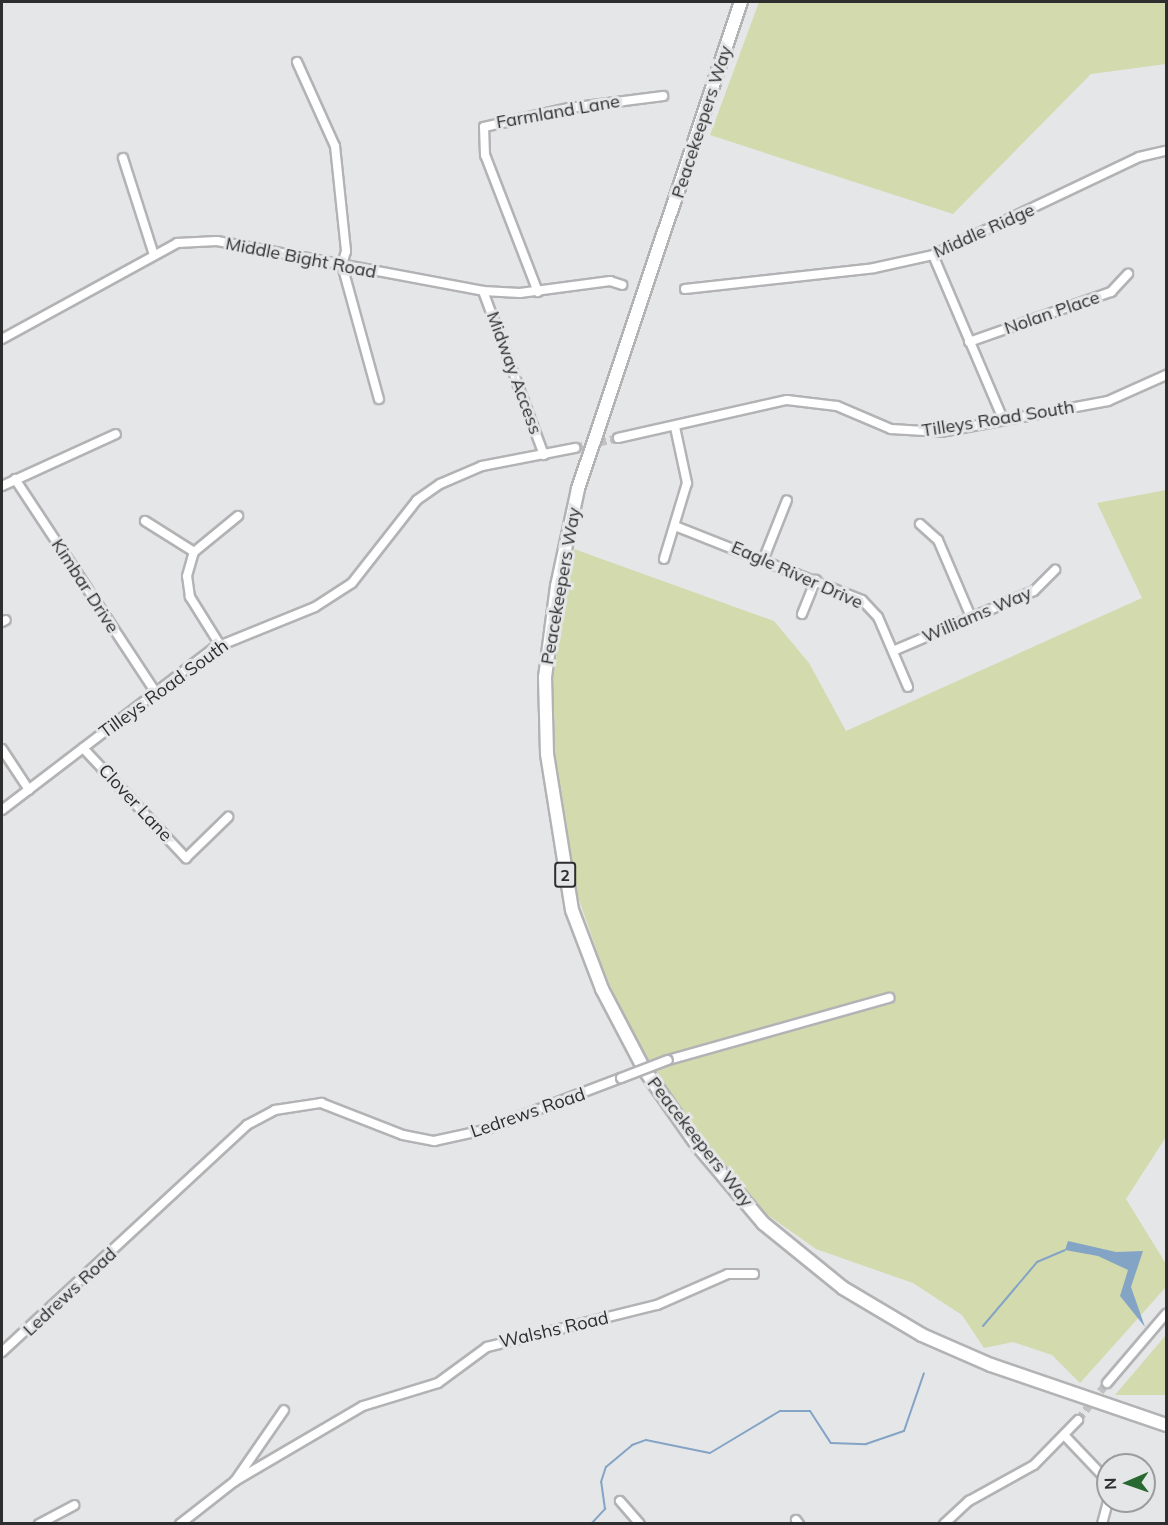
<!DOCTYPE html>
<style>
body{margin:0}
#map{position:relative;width:1168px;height:1525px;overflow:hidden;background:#e5e6e8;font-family:Mulish,sans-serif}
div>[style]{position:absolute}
.green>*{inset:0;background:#d3daae}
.water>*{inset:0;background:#84a4c5}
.stream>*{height:2px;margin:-1px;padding:0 1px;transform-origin:1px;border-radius:1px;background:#84a4c5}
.minor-tunnel>*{height:8px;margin-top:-4px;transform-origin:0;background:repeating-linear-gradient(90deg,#c0c1c3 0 8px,transparent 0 12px)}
.roads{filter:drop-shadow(2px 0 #b3b3b6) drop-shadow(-2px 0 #b3b3b6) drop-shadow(0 2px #b3b3b6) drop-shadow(0 -2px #b3b3b6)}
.minor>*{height:8px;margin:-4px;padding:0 4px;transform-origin:4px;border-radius:4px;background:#fff}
.highway>*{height:12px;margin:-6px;padding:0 6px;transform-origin:6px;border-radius:6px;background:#fff}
.bridges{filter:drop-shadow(2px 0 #b3b3b6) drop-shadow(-2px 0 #b3b3b6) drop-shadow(0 2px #b3b3b6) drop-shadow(0 -2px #b3b3b6)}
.minor-bridge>*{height:8px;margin:-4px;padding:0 4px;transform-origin:4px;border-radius:4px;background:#fff}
span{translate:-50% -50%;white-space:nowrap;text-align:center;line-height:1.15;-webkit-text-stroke:6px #e5e6e8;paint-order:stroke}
.shield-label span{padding:2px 4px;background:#e5e6e8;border:2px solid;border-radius:4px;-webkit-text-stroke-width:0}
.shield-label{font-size:16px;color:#2e2e2f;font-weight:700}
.street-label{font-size:18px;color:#2e2e2f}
.frame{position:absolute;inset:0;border:3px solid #2e2e2f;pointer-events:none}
.north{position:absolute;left:1096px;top:1453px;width:60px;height:60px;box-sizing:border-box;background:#e5e6e8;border:2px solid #9c9c9e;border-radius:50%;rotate:268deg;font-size:16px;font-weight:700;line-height:24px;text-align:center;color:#2e2e2f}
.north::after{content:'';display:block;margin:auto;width:21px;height:27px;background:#286831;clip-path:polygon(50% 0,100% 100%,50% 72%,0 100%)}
</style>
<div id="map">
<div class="green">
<div style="clip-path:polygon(759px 2px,1166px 2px,1166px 64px,1091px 74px,953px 214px,710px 135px)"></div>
<div style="clip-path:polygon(1166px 490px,1166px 1137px,1126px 1199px,1166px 1264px,1166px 1287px,1080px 1383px,1052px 1355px,1013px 1342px,984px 1348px,962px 1315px,913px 1283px,816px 1249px,765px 1213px,685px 1118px,645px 1061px,605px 974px,571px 877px,556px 779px,553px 677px,574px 549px,774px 621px,809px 663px,846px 731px,1142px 598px,1097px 503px)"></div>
<div style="clip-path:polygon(1166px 1335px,1166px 1395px,1115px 1395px)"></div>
</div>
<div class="water">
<div style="clip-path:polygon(1068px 1241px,1116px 1252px,1143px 1251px,1131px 1287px,1145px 1327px,1120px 1296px,1128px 1270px,1098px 1256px,1065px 1250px)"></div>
</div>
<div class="stream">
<div style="left:983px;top:1326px;width:84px;rotate:-49.8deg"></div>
<div style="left:1037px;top:1262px;width:30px;rotate:-23deg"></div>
<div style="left:591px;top:1524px;width:21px;rotate:-47deg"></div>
<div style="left:605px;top:1509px;width:27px;rotate:-98deg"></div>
<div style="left:601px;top:1482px;width:16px;rotate:-72deg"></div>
<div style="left:606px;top:1467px;width:34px;rotate:-40deg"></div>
<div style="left:632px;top:1445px;width:15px;rotate:-20deg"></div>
<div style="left:646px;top:1440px;width:65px;rotate:11.5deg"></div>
<div style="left:710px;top:1453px;width:82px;rotate:-31deg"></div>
<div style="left:780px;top:1411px;width:30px"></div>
<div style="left:810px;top:1411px;width:38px;rotate:57deg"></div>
<div style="left:831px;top:1443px;width:35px;rotate:2deg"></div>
<div style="left:866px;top:1444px;width:40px;rotate:-18.9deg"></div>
<div style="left:904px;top:1431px;width:61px;rotate:-71deg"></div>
</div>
<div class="minor-tunnel">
<div style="left:575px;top:448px;width:44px;rotate:-13.1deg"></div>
<div style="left:1078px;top:1420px;width:47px;rotate:-51.9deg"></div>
</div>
<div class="roads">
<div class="minor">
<div style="left:297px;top:62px;width:92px;rotate:65.7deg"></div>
<div style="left:335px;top:146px;width:106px;rotate:84deg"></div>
<div style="left:346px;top:251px;width:15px;rotate:106deg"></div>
<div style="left:342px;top:265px;width:139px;rotate:74.6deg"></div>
<div style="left:123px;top:158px;width:99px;rotate:72.3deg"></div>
<div style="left:933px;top:255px;width:178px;rotate:66.9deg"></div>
<div style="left:685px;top:289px;width:190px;rotate:-6.3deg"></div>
<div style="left:874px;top:268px;width:60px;rotate:-12.4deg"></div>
<div style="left:933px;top:255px;width:228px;rotate:-25.4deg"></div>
<div style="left:1139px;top:157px;width:28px;rotate:-13deg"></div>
<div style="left:483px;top:291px;width:175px;rotate:69.6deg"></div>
<div style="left:538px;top:292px;width:147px;rotate:-111.1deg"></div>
<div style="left:485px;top:155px;width:28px;rotate:-92deg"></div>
<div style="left:484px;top:127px;width:87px;rotate:-12.6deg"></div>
<div style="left:569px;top:108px;width:95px;rotate:-7.3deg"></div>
<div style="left:2px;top:339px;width:200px;rotate:-28.7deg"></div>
<div style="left:177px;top:243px;width:40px;rotate:-2.9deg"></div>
<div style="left:217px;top:241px;width:271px;rotate:10.6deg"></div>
<div style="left:483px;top:291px;width:37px;rotate:3deg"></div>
<div style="left:520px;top:293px;width:91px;rotate:-7.6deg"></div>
<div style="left:610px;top:281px;width:13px;rotate:18deg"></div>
<div style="left:969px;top:342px;width:151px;rotate:-19.4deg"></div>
<div style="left:1111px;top:292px;width:25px;rotate:-47deg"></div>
<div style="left:618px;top:438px;width:173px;rotate:-12.7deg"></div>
<div style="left:787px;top:400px;width:50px;rotate:6.8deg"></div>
<div style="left:837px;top:406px;width:59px;rotate:23.1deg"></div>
<div style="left:891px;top:429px;width:50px;rotate:3.4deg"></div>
<div style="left:941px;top:432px;width:170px;rotate:-10.5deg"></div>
<div style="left:1108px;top:401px;width:64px;rotate:-24.1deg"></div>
<div style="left:15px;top:479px;width:256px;rotate:56.6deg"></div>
<div style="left:2px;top:486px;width:125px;rotate:-24.5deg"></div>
<div style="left:145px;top:521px;width:58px;rotate:32.3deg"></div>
<div style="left:920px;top:524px;width:24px;rotate:42deg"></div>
<div style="left:938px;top:540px;width:84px;rotate:66.8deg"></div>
<div style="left:675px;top:526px;width:201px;rotate:21.6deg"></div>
<div style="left:862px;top:600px;width:23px;rotate:47deg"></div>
<div style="left:878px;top:617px;width:76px;rotate:66.8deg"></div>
<div style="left:764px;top:558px;width:62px;rotate:-68.4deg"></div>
<div style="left:664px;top:559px;width:79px;rotate:-73.2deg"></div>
<div style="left:687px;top:483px;width:57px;rotate:-102.1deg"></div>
<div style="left:802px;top:614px;width:37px;rotate:-68deg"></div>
<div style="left:2px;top:622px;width:4px;rotate:-27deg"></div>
<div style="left:220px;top:645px;width:57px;rotate:-122deg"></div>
<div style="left:190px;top:597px;width:21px;rotate:-98deg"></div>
<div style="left:187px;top:576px;width:25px;rotate:-74deg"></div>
<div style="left:194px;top:552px;width:57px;rotate:-39.3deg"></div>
<div style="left:893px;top:651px;width:153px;rotate:-23.1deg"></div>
<div style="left:1034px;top:591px;width:30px;rotate:-45deg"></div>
<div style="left:83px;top:748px;width:151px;rotate:46.9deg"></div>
<div style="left:186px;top:858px;width:59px;rotate:-44.3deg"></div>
<div style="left:2px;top:749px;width:49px;rotate:56.6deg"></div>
<div style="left:2px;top:810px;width:267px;rotate:-37.4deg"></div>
<div style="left:214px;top:648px;width:109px;rotate:-22.1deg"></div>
<div style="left:315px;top:607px;width:44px;rotate:-33deg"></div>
<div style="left:352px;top:583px;width:105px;rotate:-51.9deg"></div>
<div style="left:417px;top:500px;width:28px;rotate:-35deg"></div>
<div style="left:440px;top:484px;width:46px;rotate:-23.2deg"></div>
<div style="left:482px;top:466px;width:95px;rotate:-11deg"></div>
<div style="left:668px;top:1060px;width:230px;rotate:-15.7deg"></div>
<div style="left:2px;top:1352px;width:334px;rotate:-42.8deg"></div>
<div style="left:247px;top:1125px;width:32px;rotate:-28deg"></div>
<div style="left:275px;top:1110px;width:47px;rotate:-8.7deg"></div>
<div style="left:321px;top:1103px;width:88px;rotate:21.3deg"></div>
<div style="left:403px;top:1135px;width:32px;rotate:11deg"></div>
<div style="left:434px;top:1141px;width:51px;rotate:-12.4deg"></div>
<div style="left:484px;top:1130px;width:147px;rotate:-20.8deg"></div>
<div style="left:1107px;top:1383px;width:91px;rotate:-49.5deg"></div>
<div style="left:1064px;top:1435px;width:59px;rotate:46.4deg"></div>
<div style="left:1105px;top:1478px;width:18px;rotate:81deg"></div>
<div style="left:235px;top:1481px;width:86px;rotate:-55.4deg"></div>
<div style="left:620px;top:1501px;width:30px;rotate:49deg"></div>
<div style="left:796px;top:1520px;width:5px;rotate:53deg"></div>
<div style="left:39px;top:1524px;width:40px;rotate:-28deg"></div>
<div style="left:180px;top:1524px;width:70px;rotate:-38deg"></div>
<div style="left:235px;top:1481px;width:148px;rotate:-30.4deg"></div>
<div style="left:363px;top:1406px;width:78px;rotate:-17deg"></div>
<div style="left:438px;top:1383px;width:61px;rotate:-36.3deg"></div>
<div style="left:487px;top:1347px;width:175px;rotate:-13.9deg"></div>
<div style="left:657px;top:1305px;width:77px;rotate:-23.6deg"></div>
<div style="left:728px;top:1274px;width:26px"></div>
<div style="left:944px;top:1524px;width:34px;rotate:-43deg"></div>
<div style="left:969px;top:1501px;width:74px;rotate:-29deg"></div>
<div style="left:1034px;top:1465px;width:63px;rotate:-45.6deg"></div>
<div style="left:1102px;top:1524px;width:24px;rotate:-75deg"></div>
</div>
<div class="highway">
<div style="left:741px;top:2px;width:514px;rotate:108.51deg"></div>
<div style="left:578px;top:489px;width:99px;rotate:102.2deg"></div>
<div style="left:557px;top:586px;width:92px;rotate:97.5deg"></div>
<div style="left:545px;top:677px;width:77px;rotate:88.5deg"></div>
<div style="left:547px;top:754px;width:158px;rotate:80.9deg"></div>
<div style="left:572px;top:910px;width:85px;rotate:69.2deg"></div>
<div style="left:602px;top:989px;width:90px;rotate:62.3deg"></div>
<div style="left:644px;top:1069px;width:94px;rotate:55deg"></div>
<div style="left:698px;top:1146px;width:101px;rotate:49.8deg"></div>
<div style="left:763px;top:1223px;width:103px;rotate:39.1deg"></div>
<div style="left:843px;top:1288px;width:92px;rotate:30.7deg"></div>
<div style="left:922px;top:1335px;width:75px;rotate:23.5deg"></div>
<div style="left:991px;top:1365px;width:185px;rotate:18.9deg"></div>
</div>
</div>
<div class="bridges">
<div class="minor-bridge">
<div style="left:621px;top:1078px;width:50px;rotate:-21deg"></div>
</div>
</div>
<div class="shield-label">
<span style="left:565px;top:875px">2</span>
</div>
<div class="street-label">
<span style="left:558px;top:112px;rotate:-10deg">Farmland Lane</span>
<span style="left:702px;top:122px;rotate:-72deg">Peacekeepers Way</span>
<span style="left:984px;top:231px;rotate:-24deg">Middle Ridge</span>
<span style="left:301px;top:258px;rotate:11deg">Middle Bight Road</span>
<span style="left:1052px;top:313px;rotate:-19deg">Nolan Place</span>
<span style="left:514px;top:373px;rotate:70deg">Midway Access</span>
<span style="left:998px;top:419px;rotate:-9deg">Tilleys Road South</span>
<span style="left:797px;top:575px;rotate:24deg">Eagle River Drive</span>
<span style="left:85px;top:586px;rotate:57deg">Kimbar Drive</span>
<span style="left:561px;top:586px;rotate:-80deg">Peacekeepers Way</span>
<span style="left:977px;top:615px;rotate:-23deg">Williams Way</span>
<span style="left:164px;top:689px;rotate:-36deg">Tilleys Road South</span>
<span style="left:135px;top:803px;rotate:47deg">Clover Lane</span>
<span style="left:528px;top:1113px;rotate:-19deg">Ledrews Road</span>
<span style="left:700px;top:1142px;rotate:52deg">Peacekeepers Way</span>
<span style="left:70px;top:1292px;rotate:-43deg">Ledrews Road</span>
<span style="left:554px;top:1330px;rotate:-13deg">Walshs Road</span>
</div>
<div class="frame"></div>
<div class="north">N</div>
</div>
